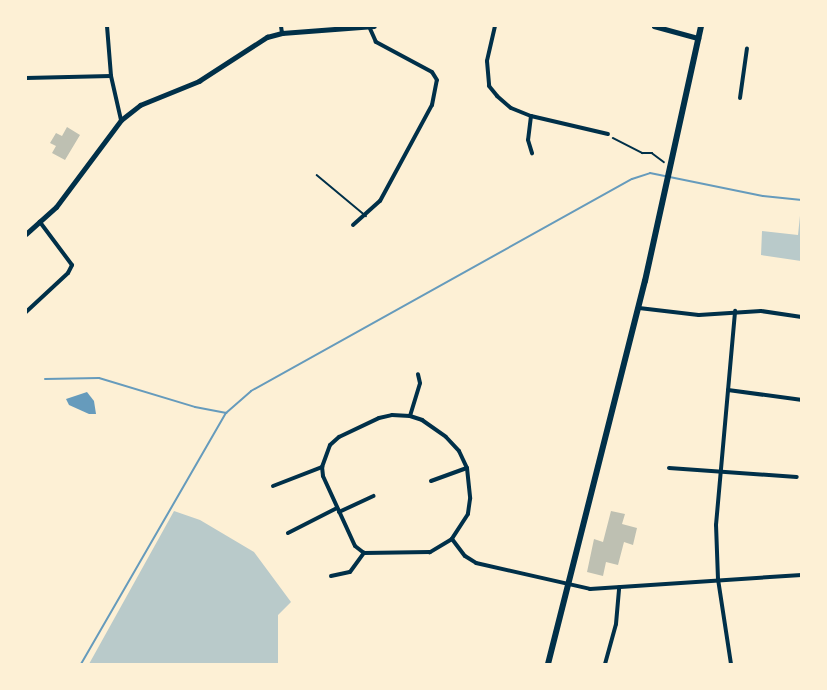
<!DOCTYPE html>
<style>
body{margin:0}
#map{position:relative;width:827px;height:690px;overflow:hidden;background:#fdf0d5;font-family:Arial,sans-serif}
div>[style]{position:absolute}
.green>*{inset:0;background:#b9caca}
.water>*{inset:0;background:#669bbc}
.stream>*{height:2px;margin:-1px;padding:0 1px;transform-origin:1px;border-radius:1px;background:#669bbc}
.building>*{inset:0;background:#bec0b2}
.path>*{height:1.5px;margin:-0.75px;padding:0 0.75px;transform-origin:0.75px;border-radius:0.75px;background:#003049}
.service>*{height:1.5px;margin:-0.75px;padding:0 0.75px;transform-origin:0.75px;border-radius:0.75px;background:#003049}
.minor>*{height:4px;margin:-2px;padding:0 2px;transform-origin:2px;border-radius:2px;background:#003049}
.tertiary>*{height:4.5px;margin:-2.25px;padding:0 2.25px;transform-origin:2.25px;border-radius:2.25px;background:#003049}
.primary>*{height:6px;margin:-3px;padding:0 3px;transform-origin:3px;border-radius:3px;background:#003049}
span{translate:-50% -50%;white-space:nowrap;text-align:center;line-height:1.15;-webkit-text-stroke:6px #fdf0d5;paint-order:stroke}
.frame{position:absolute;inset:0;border:27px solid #fdf0d5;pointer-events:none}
</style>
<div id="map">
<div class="green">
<div style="clip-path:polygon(801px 206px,801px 261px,761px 255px,762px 231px,798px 235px)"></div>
<div style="clip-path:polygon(174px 511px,200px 520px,254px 552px,291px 602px,278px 615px,278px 664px,89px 664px)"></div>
</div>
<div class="water">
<div style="clip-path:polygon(87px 392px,94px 401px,96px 414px,89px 414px,69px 405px,66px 399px)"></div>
</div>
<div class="stream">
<div style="left:45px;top:379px;width:54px;rotate:-1.1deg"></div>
<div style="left:99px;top:378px;width:100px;rotate:16.8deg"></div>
<div style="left:195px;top:407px;width:32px;rotate:11deg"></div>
<div style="left:81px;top:664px;width:290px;rotate:-60deg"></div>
<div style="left:226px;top:413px;width:33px;rotate:-41deg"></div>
<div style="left:251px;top:391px;width:436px;rotate:-29.1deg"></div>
<div style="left:632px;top:179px;width:19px;rotate:-18deg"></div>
<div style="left:650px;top:173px;width:115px;rotate:11.5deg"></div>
<div style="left:763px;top:196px;width:39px;rotate:6deg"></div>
</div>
<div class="building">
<div style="clip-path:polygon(67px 127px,80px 135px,65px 160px,52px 153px,56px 146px,50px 143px,56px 133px,62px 136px)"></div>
<div style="clip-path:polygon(611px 511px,625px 514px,622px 524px,637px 528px,633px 545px,624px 542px,618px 565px,606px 562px,603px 576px,587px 572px,594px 539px,603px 542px)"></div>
</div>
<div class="path">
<div style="left:613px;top:138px;width:33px;rotate:27deg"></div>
<div style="left:642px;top:153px;width:10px"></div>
<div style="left:652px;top:153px;width:15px;rotate:37deg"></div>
</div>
<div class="service">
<div style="left:317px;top:175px;width:64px;rotate:39.9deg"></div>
</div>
<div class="minor">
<div style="left:107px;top:26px;width:50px;rotate:85.4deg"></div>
<div style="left:111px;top:76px;width:45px;rotate:77.2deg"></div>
<div style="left:281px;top:26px;width:7px;rotate:82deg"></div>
<div style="left:495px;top:26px;width:36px;rotate:103deg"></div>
<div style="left:487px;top:61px;width:25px;rotate:85deg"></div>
<div style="left:489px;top:86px;width:13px;rotate:51deg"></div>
<div style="left:497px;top:96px;width:18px;rotate:41deg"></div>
<div style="left:511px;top:108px;width:22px;rotate:22deg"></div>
<div style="left:531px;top:116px;width:79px;rotate:13.2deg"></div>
<div style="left:26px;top:78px;width:85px;rotate:-1.3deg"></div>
<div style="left:740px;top:98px;width:50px;rotate:-82deg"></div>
<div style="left:531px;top:116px;width:24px;rotate:97deg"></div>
<div style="left:528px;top:140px;width:14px;rotate:73deg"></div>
<div style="left:353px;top:225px;width:36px;rotate:-42deg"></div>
<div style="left:380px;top:201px;width:109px;rotate:-61.6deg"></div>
<div style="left:432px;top:105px;width:25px;rotate:-79deg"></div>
<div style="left:437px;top:80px;width:9px;rotate:-122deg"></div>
<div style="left:432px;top:72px;width:64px;rotate:-151.8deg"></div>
<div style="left:376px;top:42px;width:17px;rotate:-114deg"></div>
<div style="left:639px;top:308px;width:60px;rotate:6.7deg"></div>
<div style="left:699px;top:315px;width:62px;rotate:-3.7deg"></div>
<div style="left:761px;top:311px;width:41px;rotate:8.3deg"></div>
<div style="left:26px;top:312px;width:57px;rotate:-42.9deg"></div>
<div style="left:68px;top:273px;width:9px;rotate:-63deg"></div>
<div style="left:72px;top:265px;width:54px;rotate:-126.7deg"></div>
<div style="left:728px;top:390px;width:75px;rotate:7.7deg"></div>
<div style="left:410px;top:416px;width:34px;rotate:-73deg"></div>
<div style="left:420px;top:383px;width:9px;rotate:-103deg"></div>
<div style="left:669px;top:468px;width:128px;rotate:4deg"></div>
<div style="left:431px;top:481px;width:38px;rotate:-20deg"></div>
<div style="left:273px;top:486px;width:53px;rotate:-21.2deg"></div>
<div style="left:339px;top:512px;width:38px;rotate:-25deg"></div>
<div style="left:288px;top:533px;width:55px;rotate:-27deg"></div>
<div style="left:452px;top:539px;width:26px;rotate:149deg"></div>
<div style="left:430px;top:552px;width:66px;rotate:179.1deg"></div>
<div style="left:364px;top:553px;width:11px;rotate:-142deg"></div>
<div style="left:355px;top:546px;width:77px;rotate:-114.6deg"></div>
<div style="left:323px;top:476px;width:9px;rotate:-96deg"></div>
<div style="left:322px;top:467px;width:23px;rotate:-70deg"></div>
<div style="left:330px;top:445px;width:12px;rotate:-42deg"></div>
<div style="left:339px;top:437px;width:44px;rotate:-25.4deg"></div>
<div style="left:379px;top:418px;width:13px;rotate:-13deg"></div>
<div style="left:392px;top:415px;width:18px;rotate:3deg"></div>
<div style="left:410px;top:416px;width:13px;rotate:18deg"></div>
<div style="left:422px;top:420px;width:29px;rotate:35deg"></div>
<div style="left:446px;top:437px;width:19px;rotate:47deg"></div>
<div style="left:459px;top:451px;width:19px;rotate:65deg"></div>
<div style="left:467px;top:468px;width:31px;rotate:84deg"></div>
<div style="left:470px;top:499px;width:15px;rotate:98deg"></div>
<div style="left:468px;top:514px;width:30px;rotate:123deg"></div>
<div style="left:452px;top:539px;width:21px;rotate:53deg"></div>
<div style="left:465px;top:556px;width:13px;rotate:32deg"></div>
<div style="left:476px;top:563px;width:117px;rotate:12.8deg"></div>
<div style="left:590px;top:589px;width:212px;rotate:-3.8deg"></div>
<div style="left:331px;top:576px;width:19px;rotate:-12deg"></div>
<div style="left:350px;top:572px;width:24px;rotate:-54deg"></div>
<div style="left:605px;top:664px;width:41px;rotate:-74.6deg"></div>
<div style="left:616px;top:624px;width:37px;rotate:-85deg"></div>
<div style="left:731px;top:664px;width:86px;rotate:-98.7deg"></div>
<div style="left:718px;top:579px;width:54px;rotate:-92.1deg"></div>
<div style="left:716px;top:525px;width:215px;rotate:-84.9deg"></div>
</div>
<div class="tertiary">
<div style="left:654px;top:26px;width:46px;rotate:15.3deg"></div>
<div style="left:26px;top:234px;width:40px;rotate:-42deg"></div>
<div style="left:56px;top:207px;width:109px;rotate:-53.2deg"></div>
<div style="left:121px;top:120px;width:24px;rotate:-38deg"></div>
<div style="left:140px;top:105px;width:64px;rotate:-22.1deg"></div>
<div style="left:199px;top:81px;width:81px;rotate:-32.9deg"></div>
<div style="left:267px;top:37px;width:16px;rotate:-15deg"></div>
<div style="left:282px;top:33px;width:92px;rotate:-4.4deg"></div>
</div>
<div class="primary">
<div style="left:548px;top:664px;width:395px;rotate:-75.8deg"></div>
<div style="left:645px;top:281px;width:261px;rotate:-77.6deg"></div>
</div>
<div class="frame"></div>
</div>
